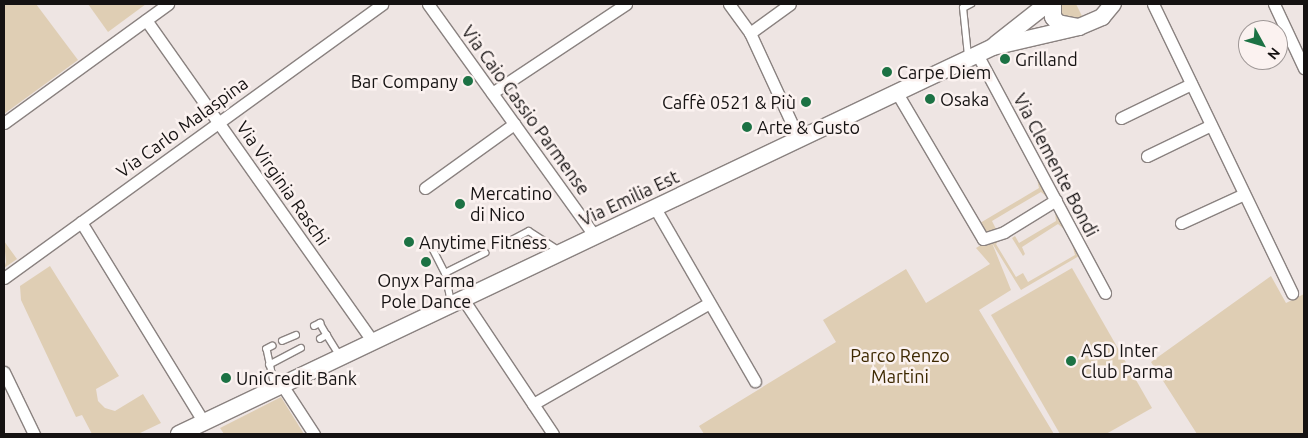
<!DOCTYPE html>
<meta charset="utf-8">
<style>
body{margin:0}
#map{position:relative;width:1308px;height:438px;overflow:hidden;background:#eee5e3;font-family:Ubuntu,sans-serif}
div>[style]{position:absolute}
.green>*{inset:0;background:#dfceb4}
.roads{filter:drop-shadow(1px 0 #8a8280) drop-shadow(-1px 0 #8a8280) drop-shadow(0 1px #8a8280) drop-shadow(0 -1px #8a8280)}
.lane>*{height:5.5px;margin:-2.75px;padding:0 2.75px;transform-origin:2.75px;border-radius:2.75px;background:#fff}
.street>*{height:11px;margin:-5.5px;padding:0 5.5px;transform-origin:5.5px;border-radius:5.5px;background:#fff}
.secondary>*{height:16px;margin:-8px;padding:0 8px;transform-origin:8px;border-radius:8px;background:#fff}
.dots>*{width:14px;height:14px;translate:-50% -50%;box-sizing:border-box;border:2px solid #fbf2f0;border-radius:50%}
span{translate:-50% -50%;white-space:nowrap;text-align:center;line-height:1.15;-webkit-text-stroke:5px #fbf2f0;paint-order:stroke}
.poi-label{font-size:18px;color:#151212}
.left{translate:0 -50%;text-align:left}
.right{translate:-100% -50%;text-align:right}
.street-label{font-size:18px;color:#151212}
.park-label{font-size:18px;color:#3d2800}
.frame{position:absolute;inset:0;border:5px solid #151212;pointer-events:none}
.north{position:absolute;left:1238px;top:20px;width:50px;height:50px;box-sizing:border-box;background:#fbf2f0;border:1px solid #9f9897;border-radius:50%;rotate:129deg;font-size:14px;font-weight:700;line-height:20px;text-align:center;color:#151212}
.north::after{content:'';display:block;margin:auto;width:18px;height:22px;background:#1c7244;clip-path:polygon(50% 0,100% 100%,50% 72%,0 100%)}
</style>
<div id="map">
<div class="green">
<div style="clip-path:polygon(4px 4px,36px 4px,78px 60px,4px 114px)"></div>
<div style="clip-path:polygon(88px 4px,146px 4px,108px 32px)"></div>
<div style="clip-path:polygon(1057px 4px,1076px 4px,1084px 20px,1062px 20px)"></div>
<div style="clip-path:polygon(1037px 179px,1047px 197px,1041px 192px,992px 221px,996px 229px,986px 232px,980px 223px,1039px 188px)"></div>
<div style="clip-path:polygon(1055px 212px,1065px 230px,1058px 224px,1022px 247px,1025px 254px,1023px 256px,1012px 238px,1015px 236px,1019px 243px,1056px 221px)"></div>
<div style="clip-path:polygon(1002px 237px,996px 244px,1016px 277px,1023px 273px,1028px 282px,1075px 255px,1072px 244px,1079px 256px,1021px 290px,992px 243px,1011px 290px,979px 310px,1054px 434px,704px 434px,699px 426px,836px 342px,823px 320px,906px 269px,926px 303px,990px 264px,976px 248px,992px 238px)"></div>
<div style="clip-path:polygon(4px 241px,17px 259px,4px 268px,6px 262px)"></div>
<div style="clip-path:polygon(50px 266px,119px 376px,96px 389px,98px 401px,105px 408px,115px 411px,143px 394px,161px 423px,138px 434px,92px 434px,82px 415px,76px 417px,21px 300px,20px 286px)"></div>
<div style="clip-path:polygon(1072px 268px,1152px 408px,1106px 434px,1060px 434px,991px 315px)"></div>
<div style="clip-path:polygon(1271px 276px,1286px 303px,1304px 294px,1304px 434px,1197px 434px,1151px 362px)"></div>
<div style="clip-path:polygon(281px 397px,304px 434px,224px 434px,220px 428px)"></div>
</div>
<div class="roads">
<div class="lane">
<div style="left:968px;top:56px;width:48px;rotate:-95.9deg"></div>
<div style="left:963px;top:8px;width:9px;rotate:-27deg"></div>
<div style="left:510px;top:241px;width:21px;rotate:-28deg"></div>
<div style="left:529px;top:231px;width:37px;rotate:33deg"></div>
<div style="left:432px;top:247px;width:29px;rotate:63deg"></div>
<div style="left:451px;top:303px;width:31px;rotate:-101deg"></div>
<div style="left:445px;top:273px;width:45px;rotate:-26.6deg"></div>
<div style="left:314px;top:326px;width:7px;rotate:-27deg"></div>
<div style="left:320px;top:323px;width:14px;rotate:60deg"></div>
<div style="left:320px;top:339px;width:8px;rotate:-30deg"></div>
<div style="left:327px;top:335px;width:25px;rotate:58deg"></div>
<div style="left:282px;top:341px;width:15px;rotate:-23deg"></div>
<div style="left:273px;top:346px;width:7px;rotate:153deg"></div>
<div style="left:267px;top:349px;width:38px;rotate:78deg"></div>
<div style="left:269px;top:365px;width:36px;rotate:-28deg"></div>
</div>
<div class="street">
<div style="left:428px;top:4px;width:286px;rotate:54.3deg"></div>
<div style="left:729px;top:4px;width:36px;rotate:54deg"></div>
<div style="left:750px;top:33px;width:117px;rotate:65.2deg"></div>
<div style="left:1153px;top:4px;width:321px;rotate:64.3deg"></div>
<div style="left:1274px;top:4px;width:71px;rotate:64.9deg"></div>
<div style="left:146px;top:20px;width:394px;rotate:54.8deg"></div>
<div style="left:750px;top:33px;width:49px;rotate:-35.9deg"></div>
<div style="left:977px;top:54px;width:271px;rotate:61.8deg"></div>
<div style="left:492px;top:93px;width:161px;rotate:-33.6deg"></div>
<div style="left:897px;top:93px;width:169px;rotate:59.5deg"></div>
<div style="left:983px;top:239px;width:22px;rotate:-18deg"></div>
<div style="left:1004px;top:232px;width:61px;rotate:-31.6deg"></div>
<div style="left:1121px;top:118px;width:78px;rotate:-25.9deg"></div>
<div style="left:4px;top:123px;width:203px;rotate:-36deg"></div>
<div style="left:1147px;top:156px;width:71px;rotate:-25.8deg"></div>
<div style="left:425px;top:188px;width:110px;rotate:-35.7deg"></div>
<div style="left:655px;top:208px;width:200px;rotate:60deg"></div>
<div style="left:81px;top:222px;width:236px;rotate:58.5deg"></div>
<div style="left:1181px;top:223px;width:69px;rotate:-24.7deg"></div>
<div style="left:4px;top:278px;width:467px;rotate:-35.9deg"></div>
<div style="left:463px;top:299px;width:162px;rotate:56.3deg"></div>
<div style="left:4px;top:372px;width:69px;rotate:64.2deg"></div>
<div style="left:282px;top:385px;width:59px;rotate:56.9deg"></div>
<div style="left:533px;top:404px;width:203px;rotate:-29.8deg"></div>
</div>
<div class="secondary">
<div style="left:1053px;top:4px;width:13px;rotate:90deg"></div>
<div style="left:1053px;top:17px;width:8px;rotate:50deg"></div>
<div style="left:1058px;top:23px;width:21px;rotate:11deg"></div>
<div style="left:1079px;top:27px;width:25px;rotate:-23deg"></div>
<div style="left:1102px;top:17px;width:17px;rotate:-50deg"></div>
<div style="left:996px;top:44px;width:65px;rotate:-38.1deg"></div>
<div style="left:179px;top:434px;width:901px;rotate:-25.43deg"></div>
<div style="left:993px;top:47px;width:88px;rotate:-13.1deg"></div>
</div>
</div>
<div class="dots">
<div style="left:1005px;top:59px;background:#1c7244"></div>
<div style="left:887px;top:72px;background:#1c7244"></div>
<div style="left:468px;top:81px;background:#1c7244"></div>
<div style="left:930px;top:99px;background:#1c7244"></div>
<div style="left:806px;top:102px;background:#1c7244"></div>
<div style="left:747px;top:127px;background:#1c7244"></div>
<div style="left:460px;top:204px;background:#1c7244"></div>
<div style="left:409px;top:242px;background:#1c7244"></div>
<div style="left:426px;top:262px;background:#1c7244"></div>
<div style="left:1071px;top:361px;background:#1c7244"></div>
<div style="left:226px;top:378px;background:#1c7244"></div>
</div>
<div class="poi-label">
<span class="left" style="left:1015px;top:59px">Grilland</span>
<span class="left" style="left:897px;top:72px">Carpe Diem</span>
<span class="right" style="left:458px;top:81px">Bar Company</span>
<span class="left" style="left:940px;top:99px">Osaka</span>
<span class="right" style="left:796px;top:102px">Caffè 0521 &amp; Più</span>
<span class="left" style="left:757px;top:127px">Arte &amp; Gusto</span>
<span class="left" style="left:470px;top:204px">Mercatino<br>di Nico</span>
<span class="left" style="left:419px;top:242px">Anytime Fitness</span>
<span style="left:426px;top:291px">Onyx Parma<br>Pole Dance</span>
<span class="left" style="left:1081px;top:361px">ASD Inter<br>Club Parma</span>
<span class="left" style="left:236px;top:378px">UniCredit Bank</span>
</div>
<div class="street-label">
<span style="left:526px;top:110px;rotate:54deg">Via Caio Cassio Parmense</span>
<span style="left:182px;top:127px;rotate:-36deg">Via Carlo Malaspina</span>
<span style="left:1056px;top:165px;rotate:62deg">Via Clemente Bondi</span>
<span style="left:283px;top:183px;rotate:55deg">Via Virginia Raschi</span>
<span style="left:629px;top:198px;rotate:-25deg">Via Emilia Est</span>
</div>
<div class="park-label">
<span style="left:900px;top:366px">Parco Renzo<br>Martini</span>
</div>
<div class="frame"></div>
<div class="north">N</div>
</div>
